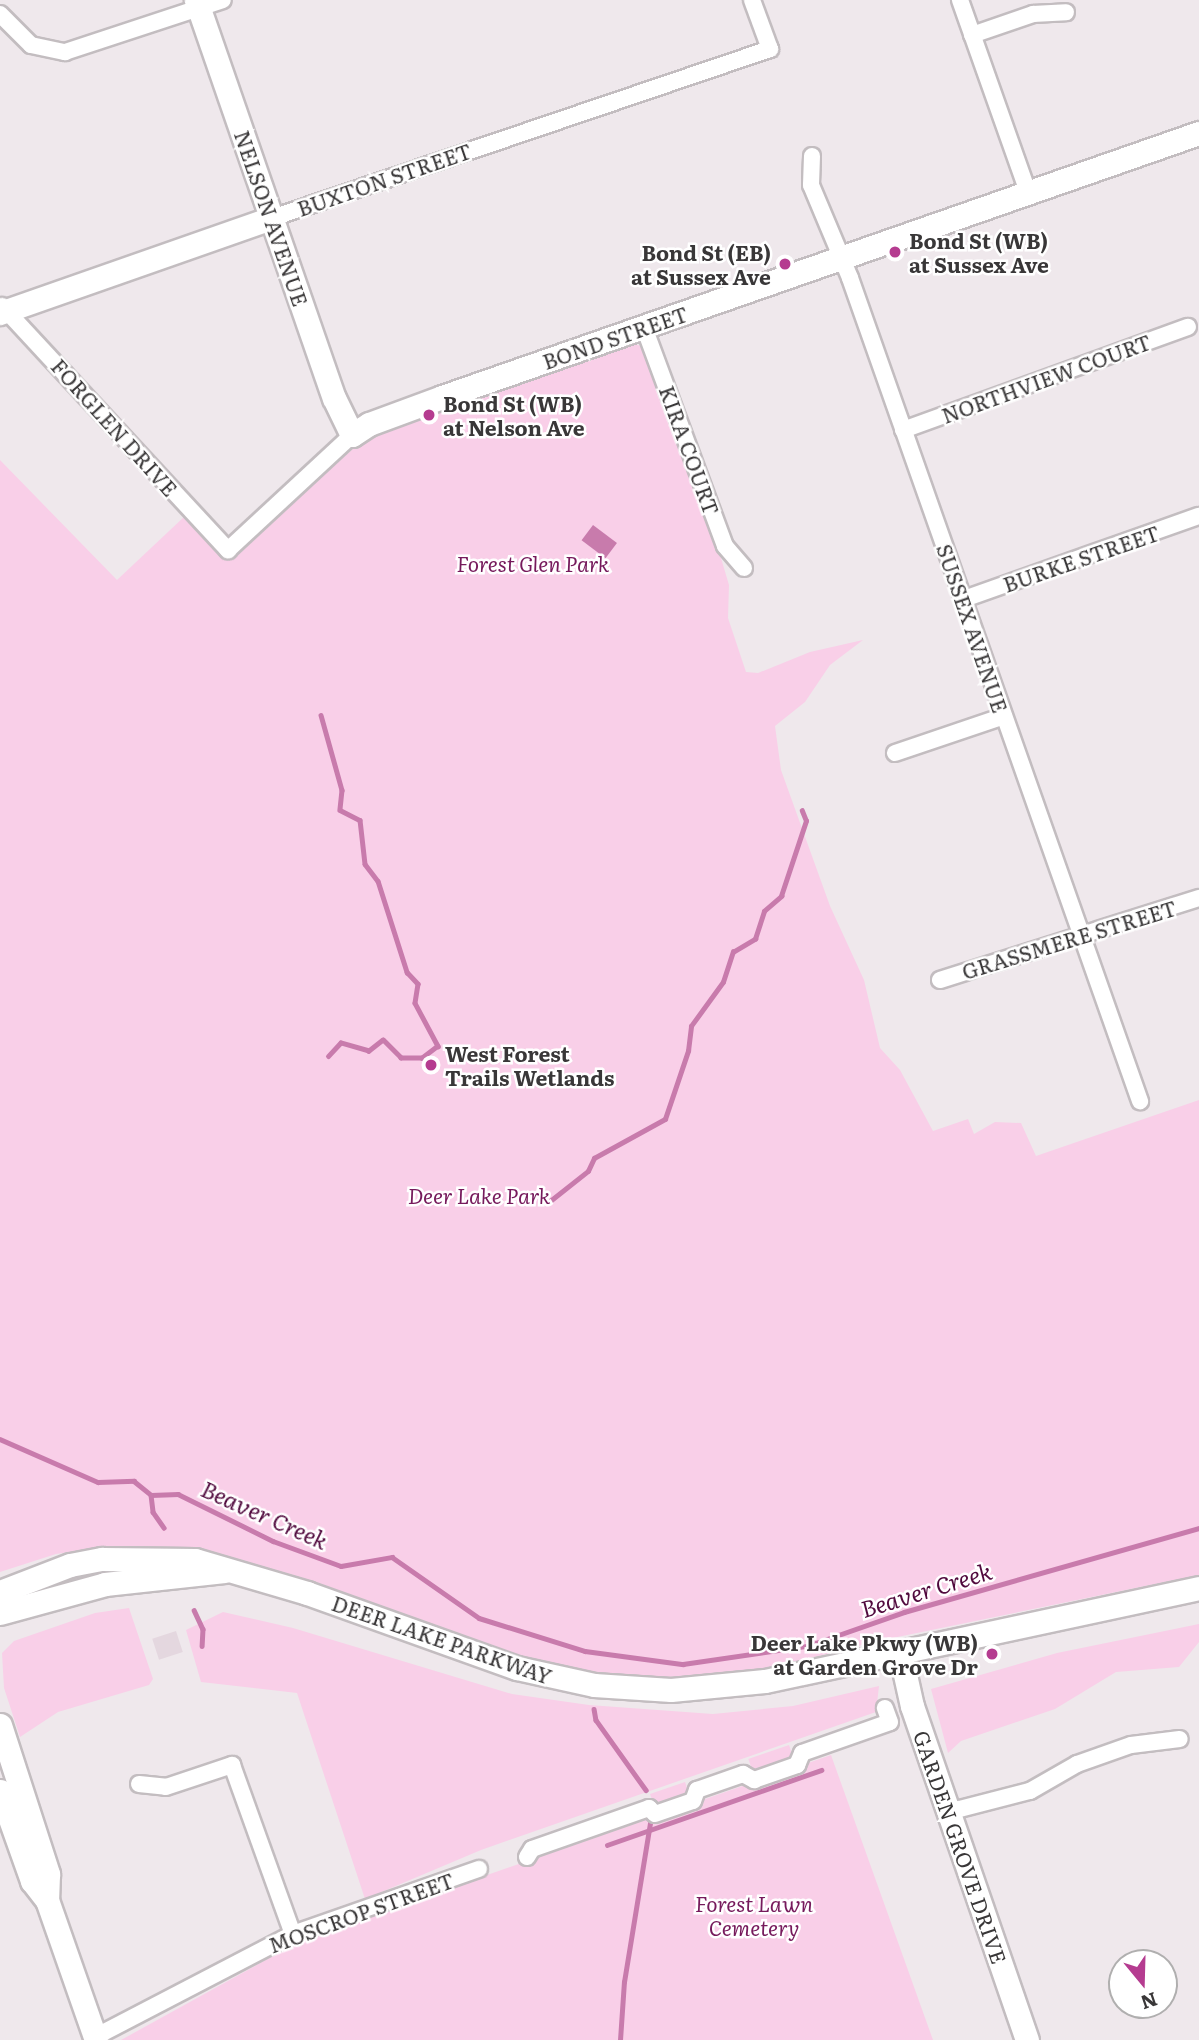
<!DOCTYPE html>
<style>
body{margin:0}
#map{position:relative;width:1199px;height:2040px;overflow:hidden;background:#efe8ec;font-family:Literata,serif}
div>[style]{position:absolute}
.built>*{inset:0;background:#e4d7df;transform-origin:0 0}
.green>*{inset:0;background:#f9cfe8;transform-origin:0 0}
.water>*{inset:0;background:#c87bac;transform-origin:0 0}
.stream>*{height:4.5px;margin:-2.25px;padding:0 2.25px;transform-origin:2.25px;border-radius:2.25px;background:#c87bac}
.roads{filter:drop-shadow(2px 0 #c3bdc0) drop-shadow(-2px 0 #c3bdc0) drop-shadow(0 2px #c3bdc0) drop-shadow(0 -2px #c3bdc0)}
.street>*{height:16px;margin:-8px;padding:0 8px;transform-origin:8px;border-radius:8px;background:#fff}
.secondary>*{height:23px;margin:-11.5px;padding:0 11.5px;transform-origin:11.5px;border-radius:11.5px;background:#fff}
.dots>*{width:19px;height:19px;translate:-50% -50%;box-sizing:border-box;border:4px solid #fff;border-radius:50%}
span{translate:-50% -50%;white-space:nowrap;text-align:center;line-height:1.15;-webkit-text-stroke:5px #fff;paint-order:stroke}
.street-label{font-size:21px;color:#393738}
.poi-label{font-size:21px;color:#393738;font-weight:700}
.left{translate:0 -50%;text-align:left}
.right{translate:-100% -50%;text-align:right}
.park-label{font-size:21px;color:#761a5c;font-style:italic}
.water-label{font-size:23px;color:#510a3e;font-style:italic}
.north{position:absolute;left:1108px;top:1949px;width:70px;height:70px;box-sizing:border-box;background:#fff;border:2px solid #b0afaf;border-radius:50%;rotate:161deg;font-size:19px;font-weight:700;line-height:28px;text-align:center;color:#393738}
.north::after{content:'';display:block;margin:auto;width:24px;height:32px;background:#b53c90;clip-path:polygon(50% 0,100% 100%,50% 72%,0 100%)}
</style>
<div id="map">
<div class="built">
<div style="left:176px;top:1631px;width:22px;height:25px;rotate:72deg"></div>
</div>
<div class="green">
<div style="clip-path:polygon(631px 344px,643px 346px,721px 558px,729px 585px,728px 618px,746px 672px,758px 673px,810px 652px,863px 640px,830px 665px,805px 702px,775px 726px,781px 770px,830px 906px,864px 980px,880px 1048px,900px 1070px,933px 1131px,968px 1119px,974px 1134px,995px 1122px,1021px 1123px,1036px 1156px,1199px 1100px,1199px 1575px,873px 1642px,757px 1672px,657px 1679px,562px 1671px,191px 1550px,105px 1547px,56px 1554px,0 1572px,0 460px,117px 580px,185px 516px,228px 560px,363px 440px)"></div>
<div style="clip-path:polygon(129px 1608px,153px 1679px,149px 1685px,58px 1712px,20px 1737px,4px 1688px,2px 1653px,14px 1641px,95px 1613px)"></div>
<div style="clip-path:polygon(223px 1612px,293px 1628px,512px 1694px,589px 1705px,713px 1714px,793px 1706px,879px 1686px,876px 1712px,481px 1850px,365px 1899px,297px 1693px,201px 1682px,186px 1630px)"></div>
<div style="clip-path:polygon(1199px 1624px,1199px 1642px,1179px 1667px,1116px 1672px,1055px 1709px,961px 1741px,948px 1753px,931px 1689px,1057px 1653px)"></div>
<div style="left:789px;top:1745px;width:18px;height:43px;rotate:71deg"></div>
<div style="clip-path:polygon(831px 1755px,933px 2040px,121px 2040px,304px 1939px)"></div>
<div style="left:685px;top:1782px;width:18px;height:37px;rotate:71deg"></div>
</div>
<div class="water">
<div style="left:593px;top:525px;width:30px;height:19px;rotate:37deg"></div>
</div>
<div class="stream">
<div style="left:321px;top:715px;width:78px;rotate:74.4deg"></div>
<div style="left:342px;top:790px;width:20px;rotate:96deg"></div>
<div style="left:340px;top:810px;width:22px;rotate:27deg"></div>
<div style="left:360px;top:820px;width:44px;rotate:83.5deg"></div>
<div style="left:365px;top:864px;width:21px;rotate:53deg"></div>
<div style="left:378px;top:881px;width:96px;rotate:72.3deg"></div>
<div style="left:407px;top:972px;width:16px;rotate:47deg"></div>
<div style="left:418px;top:984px;width:19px;rotate:99deg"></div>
<div style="left:415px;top:1003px;width:49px;rotate:61.9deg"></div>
<div style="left:438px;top:1046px;width:20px;rotate:143deg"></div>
<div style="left:422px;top:1058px;width:21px;rotate:180deg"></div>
<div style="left:401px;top:1058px;width:25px;rotate:-135deg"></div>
<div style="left:383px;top:1040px;width:18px;rotate:142deg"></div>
<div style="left:369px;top:1051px;width:29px;rotate:-164deg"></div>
<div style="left:341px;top:1043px;width:18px;rotate:133deg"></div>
<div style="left:550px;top:1201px;width:48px;rotate:-38.3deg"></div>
<div style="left:588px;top:1171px;width:14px;rotate:-65deg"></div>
<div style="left:594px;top:1158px;width:81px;rotate:-28.8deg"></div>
<div style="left:665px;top:1119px;width:72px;rotate:-71.3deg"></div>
<div style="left:688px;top:1051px;width:25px;rotate:-83deg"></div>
<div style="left:691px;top:1026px;width:54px;rotate:-54deg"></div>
<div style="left:723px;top:982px;width:32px;rotate:-72deg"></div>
<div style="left:733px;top:952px;width:26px;rotate:-31deg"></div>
<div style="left:755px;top:939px;width:29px;rotate:-72deg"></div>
<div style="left:764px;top:911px;width:23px;rotate:-41deg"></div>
<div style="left:781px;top:896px;width:79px;rotate:-71.6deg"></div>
<div style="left:806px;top:821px;width:11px;rotate:-112deg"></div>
<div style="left:0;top:1439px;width:107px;rotate:23.7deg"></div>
<div style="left:98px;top:1482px;width:36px;rotate:-2deg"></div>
<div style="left:134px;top:1481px;width:22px;rotate:39deg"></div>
<div style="left:151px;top:1495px;width:27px;rotate:-2deg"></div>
<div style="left:178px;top:1494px;width:106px;rotate:26.3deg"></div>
<div style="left:273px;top:1541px;width:72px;rotate:20.2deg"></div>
<div style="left:341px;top:1566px;width:52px;rotate:-10deg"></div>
<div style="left:392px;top:1557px;width:106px;rotate:35deg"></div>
<div style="left:479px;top:1618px;width:111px;rotate:17.3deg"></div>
<div style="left:585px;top:1651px;width:99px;rotate:7.6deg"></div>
<div style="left:683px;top:1664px;width:125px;rotate:-8.3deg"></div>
<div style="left:807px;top:1646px;width:103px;rotate:-19.3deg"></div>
<div style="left:904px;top:1612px;width:307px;rotate:-15.9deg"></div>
<div style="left:151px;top:1495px;width:17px;rotate:83deg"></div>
<div style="left:153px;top:1512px;width:19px;rotate:55deg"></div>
<div style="left:194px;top:1610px;width:21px;rotate:65deg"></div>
<div style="left:203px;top:1629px;width:17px;rotate:93deg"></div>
<div style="left:594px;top:1709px;width:11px;rotate:80deg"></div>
<div style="left:596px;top:1720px;width:86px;rotate:54.5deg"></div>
<div style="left:607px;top:1845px;width:227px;rotate:-19.3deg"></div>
<div style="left:620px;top:2040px;width:58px;rotate:-86.1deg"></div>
<div style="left:624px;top:1982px;width:161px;rotate:-80.7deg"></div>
</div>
<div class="roads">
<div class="street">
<div style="left:960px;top:0;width:204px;rotate:70.5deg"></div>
<div style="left:0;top:14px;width:44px;rotate:45deg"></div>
<div style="left:31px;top:45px;width:35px;rotate:12deg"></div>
<div style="left:65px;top:52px;width:166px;rotate:-18.2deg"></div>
<div style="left:972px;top:35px;width:65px;rotate:-19deg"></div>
<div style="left:1033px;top:14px;width:33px;rotate:-3deg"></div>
<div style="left:812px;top:156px;width:29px;rotate:92deg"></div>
<div style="left:811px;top:185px;width:101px;rotate:67.2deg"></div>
<div style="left:850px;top:278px;width:873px;rotate:70.59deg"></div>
<div style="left:272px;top:218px;width:526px;rotate:-18.75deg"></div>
<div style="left:770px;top:49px;width:52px;rotate:-110.2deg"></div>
<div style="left:2px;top:306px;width:333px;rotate:47.2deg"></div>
<div style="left:228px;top:550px;width:169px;rotate:-42.8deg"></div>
<div style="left:644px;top:327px;width:233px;rotate:69.7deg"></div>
<div style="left:725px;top:546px;width:29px;rotate:49deg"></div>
<div style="left:903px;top:430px;width:303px;rotate:-19.9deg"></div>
<div style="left:964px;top:599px;width:249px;rotate:-19.5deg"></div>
<div style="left:895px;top:753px;width:115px;rotate:-18.7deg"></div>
<div style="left:940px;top:980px;width:272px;rotate:-17.6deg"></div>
<div style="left:139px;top:1784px;width:27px;rotate:6deg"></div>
<div style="left:166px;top:1787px;width:70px;rotate:-18.4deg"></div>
<div style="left:232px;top:1765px;width:180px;rotate:70.2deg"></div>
<div style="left:948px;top:1812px;width:85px;rotate:-14.4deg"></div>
<div style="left:1030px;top:1791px;width:54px;rotate:-29.9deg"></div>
<div style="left:1077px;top:1764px;width:57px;rotate:-19.4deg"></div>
<div style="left:1131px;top:1745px;width:49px;rotate:-7deg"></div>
<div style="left:527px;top:1857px;width:9px;rotate:-58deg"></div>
<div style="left:532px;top:1849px;width:124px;rotate:-19.3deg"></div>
<div style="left:649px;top:1808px;width:8px;rotate:45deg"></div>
<div style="left:655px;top:1814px;width:40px;rotate:-18.9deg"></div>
<div style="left:693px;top:1801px;width:12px;rotate:-70deg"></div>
<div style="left:697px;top:1790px;width:49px;rotate:-19.2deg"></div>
<div style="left:743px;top:1774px;width:13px;rotate:29deg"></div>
<div style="left:754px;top:1780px;width:46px;rotate:-19.2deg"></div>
<div style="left:797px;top:1765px;width:13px;rotate:-67deg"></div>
<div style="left:802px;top:1753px;width:93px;rotate:-19.4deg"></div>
<div style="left:890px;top:1722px;width:15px;rotate:-110deg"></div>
<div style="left:95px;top:2037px;width:223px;rotate:-27.5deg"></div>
<div style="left:293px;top:1934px;width:197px;rotate:-19.3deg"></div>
</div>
<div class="secondary">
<div style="left:196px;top:0;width:421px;rotate:70.9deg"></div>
<div style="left:334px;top:398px;width:41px;rotate:64.1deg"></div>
<div style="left:352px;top:435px;width:20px;rotate:-33deg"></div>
<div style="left:369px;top:424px;width:78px;rotate:-20.3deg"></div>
<div style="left:442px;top:397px;width:802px;rotate:-19.23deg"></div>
<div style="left:0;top:313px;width:288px;rotate:-19.3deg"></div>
<div style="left:0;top:1592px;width:75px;rotate:-21.1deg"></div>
<div style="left:70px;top:1565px;width:33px;rotate:-11deg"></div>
<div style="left:102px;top:1559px;width:93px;rotate:0.6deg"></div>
<div style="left:195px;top:1560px;width:117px;rotate:16.4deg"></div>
<div style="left:307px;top:1593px;width:223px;rotate:19.7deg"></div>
<div style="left:517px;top:1668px;width:79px;rotate:12.4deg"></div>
<div style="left:594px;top:1685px;width:77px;rotate:3.7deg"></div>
<div style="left:671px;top:1690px;width:94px;rotate:-5.5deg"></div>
<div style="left:765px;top:1681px;width:444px;rotate:-12.1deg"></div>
<div style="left:0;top:1613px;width:109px;rotate:-15.4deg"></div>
<div style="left:105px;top:1584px;width:120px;rotate:-6.2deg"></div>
<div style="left:900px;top:1652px;width:55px;rotate:77.5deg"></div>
<div style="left:912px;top:1706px;width:353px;rotate:71deg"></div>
<div style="left:0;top:1725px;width:157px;rotate:72.1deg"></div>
<div style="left:48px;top:1874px;width:26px;rotate:92deg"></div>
<div style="left:0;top:1791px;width:96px;rotate:70.4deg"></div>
<div style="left:32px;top:1881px;width:24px;rotate:52deg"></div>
<div style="left:47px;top:1900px;width:148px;rotate:70.7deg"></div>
</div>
</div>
<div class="dots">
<div style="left:895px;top:252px;background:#b53c90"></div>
<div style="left:785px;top:264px;background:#b53c90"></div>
<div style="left:429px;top:415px;background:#b53c90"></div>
<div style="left:431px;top:1065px;background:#b53c90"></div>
<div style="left:992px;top:1654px;background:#b53c90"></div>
</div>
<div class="street-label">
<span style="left:384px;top:179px;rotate:-19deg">BUXTON STREET</span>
<span style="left:272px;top:218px;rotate:71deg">NELSON AVENUE</span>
<span style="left:615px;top:337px;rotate:-19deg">BOND STREET</span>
<span style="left:1046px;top:378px;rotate:-20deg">NORTHVIEW COURT</span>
<span style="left:115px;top:427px;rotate:48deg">FORGLEN DRIVE</span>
<span style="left:690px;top:450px;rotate:70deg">KIRA COURT</span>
<span style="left:1081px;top:558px;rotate:-19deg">BURKE STREET</span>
<span style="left:973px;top:628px;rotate:71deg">SUSSEX AVENUE</span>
<span style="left:1069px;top:939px;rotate:-17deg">GRASSMERE STREET</span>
<span style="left:442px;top:1639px;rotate:19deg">DEER LAKE PARKWAY</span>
<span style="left:961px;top:1847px;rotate:71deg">GARDEN GROVE DRIVE</span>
<span style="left:361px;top:1912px;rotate:-20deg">MOSCROP STREET</span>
</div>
<div class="poi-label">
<span class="left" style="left:909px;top:252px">Bond St (WB)<br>at Sussex Ave</span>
<span class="right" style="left:771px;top:264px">Bond St (EB)<br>at Sussex Ave</span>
<span class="left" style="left:443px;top:415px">Bond St (WB)<br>at Nelson Ave</span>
<span class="left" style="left:445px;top:1065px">West Forest<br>Trails Wetlands</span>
<span class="right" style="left:978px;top:1654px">Deer Lake Pkwy (WB)<br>at Garden Grove Dr</span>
</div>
<div class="park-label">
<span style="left:533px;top:563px">Forest Glen Park</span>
<span style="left:479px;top:1195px">Deer Lake Park</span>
<span style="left:754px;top:1915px">Forest Lawn<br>Cemetery</span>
</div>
<div class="water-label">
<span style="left:265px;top:1514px;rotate:24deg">Beaver Creek</span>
<span style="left:926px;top:1589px;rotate:-17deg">Beaver Creek</span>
</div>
<div class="north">N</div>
</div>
